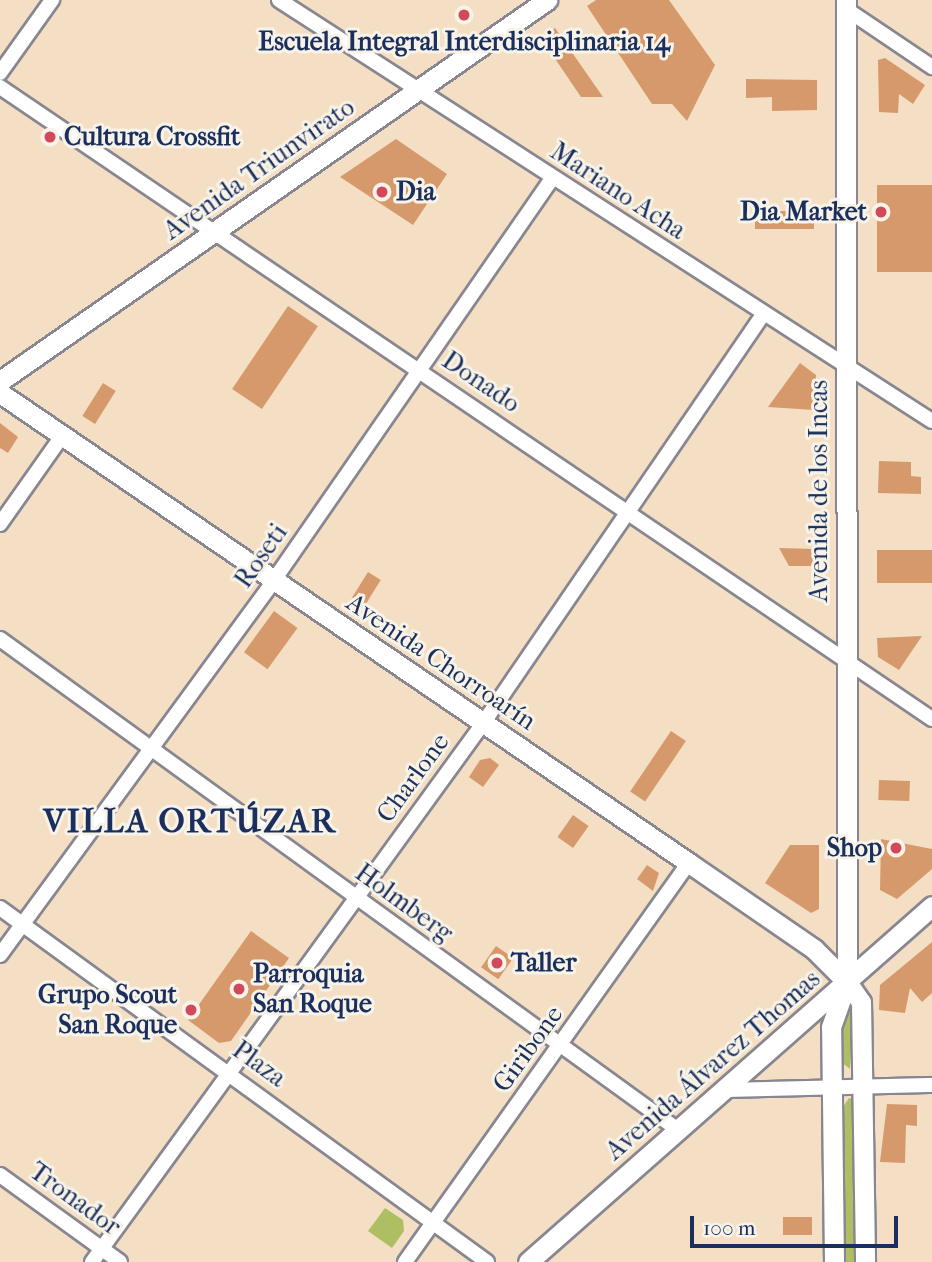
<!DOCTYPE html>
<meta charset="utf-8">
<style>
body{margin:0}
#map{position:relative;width:932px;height:1262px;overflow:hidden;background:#f4dfc4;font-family:"IM FELL French Canon",serif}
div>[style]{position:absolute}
.green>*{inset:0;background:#aebf63}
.building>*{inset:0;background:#d6996b;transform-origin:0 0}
.roads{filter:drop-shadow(2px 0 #888791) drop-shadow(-2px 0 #888791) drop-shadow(0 2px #888791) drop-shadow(0 -2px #888791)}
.street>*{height:14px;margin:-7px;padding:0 7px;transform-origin:7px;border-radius:7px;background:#fff}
.secondary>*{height:19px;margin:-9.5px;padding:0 9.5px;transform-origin:9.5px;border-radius:9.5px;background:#fff}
.dots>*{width:19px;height:19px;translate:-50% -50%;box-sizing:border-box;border:4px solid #f7f3e8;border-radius:50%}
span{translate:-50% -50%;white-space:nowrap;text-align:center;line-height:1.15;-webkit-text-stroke:6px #f7f3e8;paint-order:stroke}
.poi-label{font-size:26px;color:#1b2f5e;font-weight:700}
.left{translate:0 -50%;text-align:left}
.right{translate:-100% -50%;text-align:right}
.street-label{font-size:26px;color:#1b2f5e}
.district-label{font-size:33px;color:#1b2f5e;font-weight:700;letter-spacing:2px}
.scale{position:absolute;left:690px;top:1216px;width:208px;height:32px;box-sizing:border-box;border:4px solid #1b2f5e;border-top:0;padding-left:9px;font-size:21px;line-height:24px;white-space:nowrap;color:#1b2f5e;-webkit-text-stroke:5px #f7f3e8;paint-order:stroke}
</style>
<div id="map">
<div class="green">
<div style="clip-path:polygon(845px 1010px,853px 1010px,850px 1069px,841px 1062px,840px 1015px)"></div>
<div style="clip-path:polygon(849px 1098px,854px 1099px,860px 1262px,842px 1262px,841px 1110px)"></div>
<div style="clip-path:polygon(385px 1208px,403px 1220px,404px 1231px,392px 1248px,368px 1231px)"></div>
</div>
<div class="building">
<div style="clip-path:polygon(596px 0,669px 0,715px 65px,687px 121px,672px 104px,652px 104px,587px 6px)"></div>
<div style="clip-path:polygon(555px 28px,603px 97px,581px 97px,541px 38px)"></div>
<div style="clip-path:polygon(885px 58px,925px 85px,913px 104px,899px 94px,898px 113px,879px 112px,878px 60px)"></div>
<div style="clip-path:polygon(746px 79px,817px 80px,817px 110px,772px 111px,772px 97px,746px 98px)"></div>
<div style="clip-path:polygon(396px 139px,447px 174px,413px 225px,340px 177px)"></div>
<div style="left:932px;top:185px;width:87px;height:55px;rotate:90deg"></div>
<div style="left:755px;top:211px;width:59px;height:18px"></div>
<div style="left:288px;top:306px;width:36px;height:100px;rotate:34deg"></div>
<div style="clip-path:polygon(800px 363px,816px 375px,814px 410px,768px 407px)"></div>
<div style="left:103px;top:383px;width:15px;height:39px;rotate:32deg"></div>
<div style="clip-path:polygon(0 423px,18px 437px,8px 453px,0 448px)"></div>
<div style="clip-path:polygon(879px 461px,911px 462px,911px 476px,921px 477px,921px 494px,878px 493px)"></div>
<div style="clip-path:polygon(779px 548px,816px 549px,816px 566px,789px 566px)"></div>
<div style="left:932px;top:550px;width:33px;height:55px;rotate:90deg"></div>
<div style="left:368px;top:572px;width:15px;height:30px;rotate:32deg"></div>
<div style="left:274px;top:611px;width:29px;height:51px;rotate:36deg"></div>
<div style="clip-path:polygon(922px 636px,899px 670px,878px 657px,877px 638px)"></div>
<div style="left:671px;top:731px;width:18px;height:73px;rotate:34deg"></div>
<div style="clip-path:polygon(490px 758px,499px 765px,483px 787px,469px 777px,480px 760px)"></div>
<div style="left:879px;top:780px;width:31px;height:20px;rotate:2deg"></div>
<div style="left:573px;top:815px;width:19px;height:27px;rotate:35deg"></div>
<div style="clip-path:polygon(881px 839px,932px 849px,932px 869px,897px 899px,880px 890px)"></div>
<div style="clip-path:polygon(790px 845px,819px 845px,819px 909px,811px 913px,765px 883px)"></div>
<div style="clip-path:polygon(647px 865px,659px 873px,653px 891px,637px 879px)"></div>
<div style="clip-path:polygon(251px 931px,289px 958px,231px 1041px,219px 1043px,188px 1020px)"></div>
<div style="clip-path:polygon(932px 942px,932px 993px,922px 1002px,910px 988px,905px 1013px,879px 1010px,880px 985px)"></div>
<div style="left:496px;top:946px;width:21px;height:26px;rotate:35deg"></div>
<div style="clip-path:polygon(887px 1104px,917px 1105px,917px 1126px,906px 1125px,905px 1163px,880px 1162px)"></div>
<div style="left:783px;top:1217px;width:29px;height:18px"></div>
</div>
<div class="roads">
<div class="street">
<div style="left:279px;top:0;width:777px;rotate:32.81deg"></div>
<div style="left:846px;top:9px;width:104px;rotate:34deg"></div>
<div style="left:0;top:73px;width:90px;rotate:-54.5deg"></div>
<div style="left:0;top:87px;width:1126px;rotate:34.14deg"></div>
<div style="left:0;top:524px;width:108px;rotate:-54.8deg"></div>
<div style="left:0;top:639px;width:837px;rotate:35.91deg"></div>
<div style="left:0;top:908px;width:602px;rotate:36.01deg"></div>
<div style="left:0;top:955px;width:464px;rotate:-53.8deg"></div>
<div style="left:274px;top:580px;width:489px;rotate:-55.3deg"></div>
<div style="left:723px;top:1090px;width:209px;rotate:-1.4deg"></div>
<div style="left:0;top:1175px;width:148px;rotate:35.9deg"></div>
<div style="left:92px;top:1262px;width:667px;rotate:-54.02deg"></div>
<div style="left:484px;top:722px;width:494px;rotate:-55.6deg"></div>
<div style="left:405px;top:1262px;width:490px;rotate:-54.6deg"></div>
</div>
<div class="secondary">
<div style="left:0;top:381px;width:667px;rotate:-34.86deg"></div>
<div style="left:0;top:393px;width:834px;rotate:34.3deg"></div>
<div style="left:689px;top:863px;width:152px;rotate:34.5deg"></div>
<div style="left:814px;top:949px;width:47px;rotate:45deg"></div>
<div style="left:847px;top:982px;width:24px;rotate:55deg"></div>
<div style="left:861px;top:1002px;width:260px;rotate:89.1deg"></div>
<div style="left:528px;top:1262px;width:538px;rotate:-41.39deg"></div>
<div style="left:834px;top:1262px;width:235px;rotate:-90.7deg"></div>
<div style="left:831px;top:1027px;width:48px;rotate:-70.4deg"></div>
<div style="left:847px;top:982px;width:982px;rotate:-90.06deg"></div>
</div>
</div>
<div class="dots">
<div style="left:464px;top:15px;background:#d1495b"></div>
<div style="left:50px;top:137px;background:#d1495b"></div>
<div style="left:382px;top:192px;background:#d1495b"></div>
<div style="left:881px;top:212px;background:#d1495b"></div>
<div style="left:896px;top:848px;background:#d1495b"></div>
<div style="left:497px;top:963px;background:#d1495b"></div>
<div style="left:239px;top:989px;background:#d1495b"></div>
<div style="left:191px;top:1010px;background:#d1495b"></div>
</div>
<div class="poi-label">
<span style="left:464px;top:42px">Escuela Integral Interdisciplinaria 14</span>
<span class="left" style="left:64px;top:137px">Cultura Crossfit</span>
<span class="left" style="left:396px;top:192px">Dia</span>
<span class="right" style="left:867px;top:212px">Dia Market</span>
<span class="right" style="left:882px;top:848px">Shop</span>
<span class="left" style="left:511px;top:963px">Taller</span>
<span class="left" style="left:253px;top:989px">Parroquia<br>San Roque</span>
<span class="right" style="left:177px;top:1010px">Grupo Scout<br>San Roque</span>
</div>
<div class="street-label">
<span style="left:259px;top:169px;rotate:-35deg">Avenida Triunvirato</span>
<span style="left:618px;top:191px;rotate:33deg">Mariano Acha</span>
<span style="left:481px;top:382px;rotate:34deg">Donado</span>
<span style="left:819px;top:491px;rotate:-90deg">Avenida de los Incas</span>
<span style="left:261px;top:556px;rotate:-55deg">Roseti</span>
<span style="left:441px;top:662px;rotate:34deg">Avenida Chorroarín</span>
<span style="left:413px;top:778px;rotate:-54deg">Charlone</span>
<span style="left:404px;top:903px;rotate:36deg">Holmberg</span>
<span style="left:528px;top:1049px;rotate:-54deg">Giribone</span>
<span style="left:259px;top:1064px;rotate:36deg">Plaza</span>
<span style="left:713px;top:1065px;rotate:-41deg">Avenida Álvarez Thomas</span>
<span style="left:75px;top:1199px;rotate:36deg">Tronador</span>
</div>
<div class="district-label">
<span style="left:190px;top:822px">VILLA ORTÚZAR</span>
</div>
<div class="scale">100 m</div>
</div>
